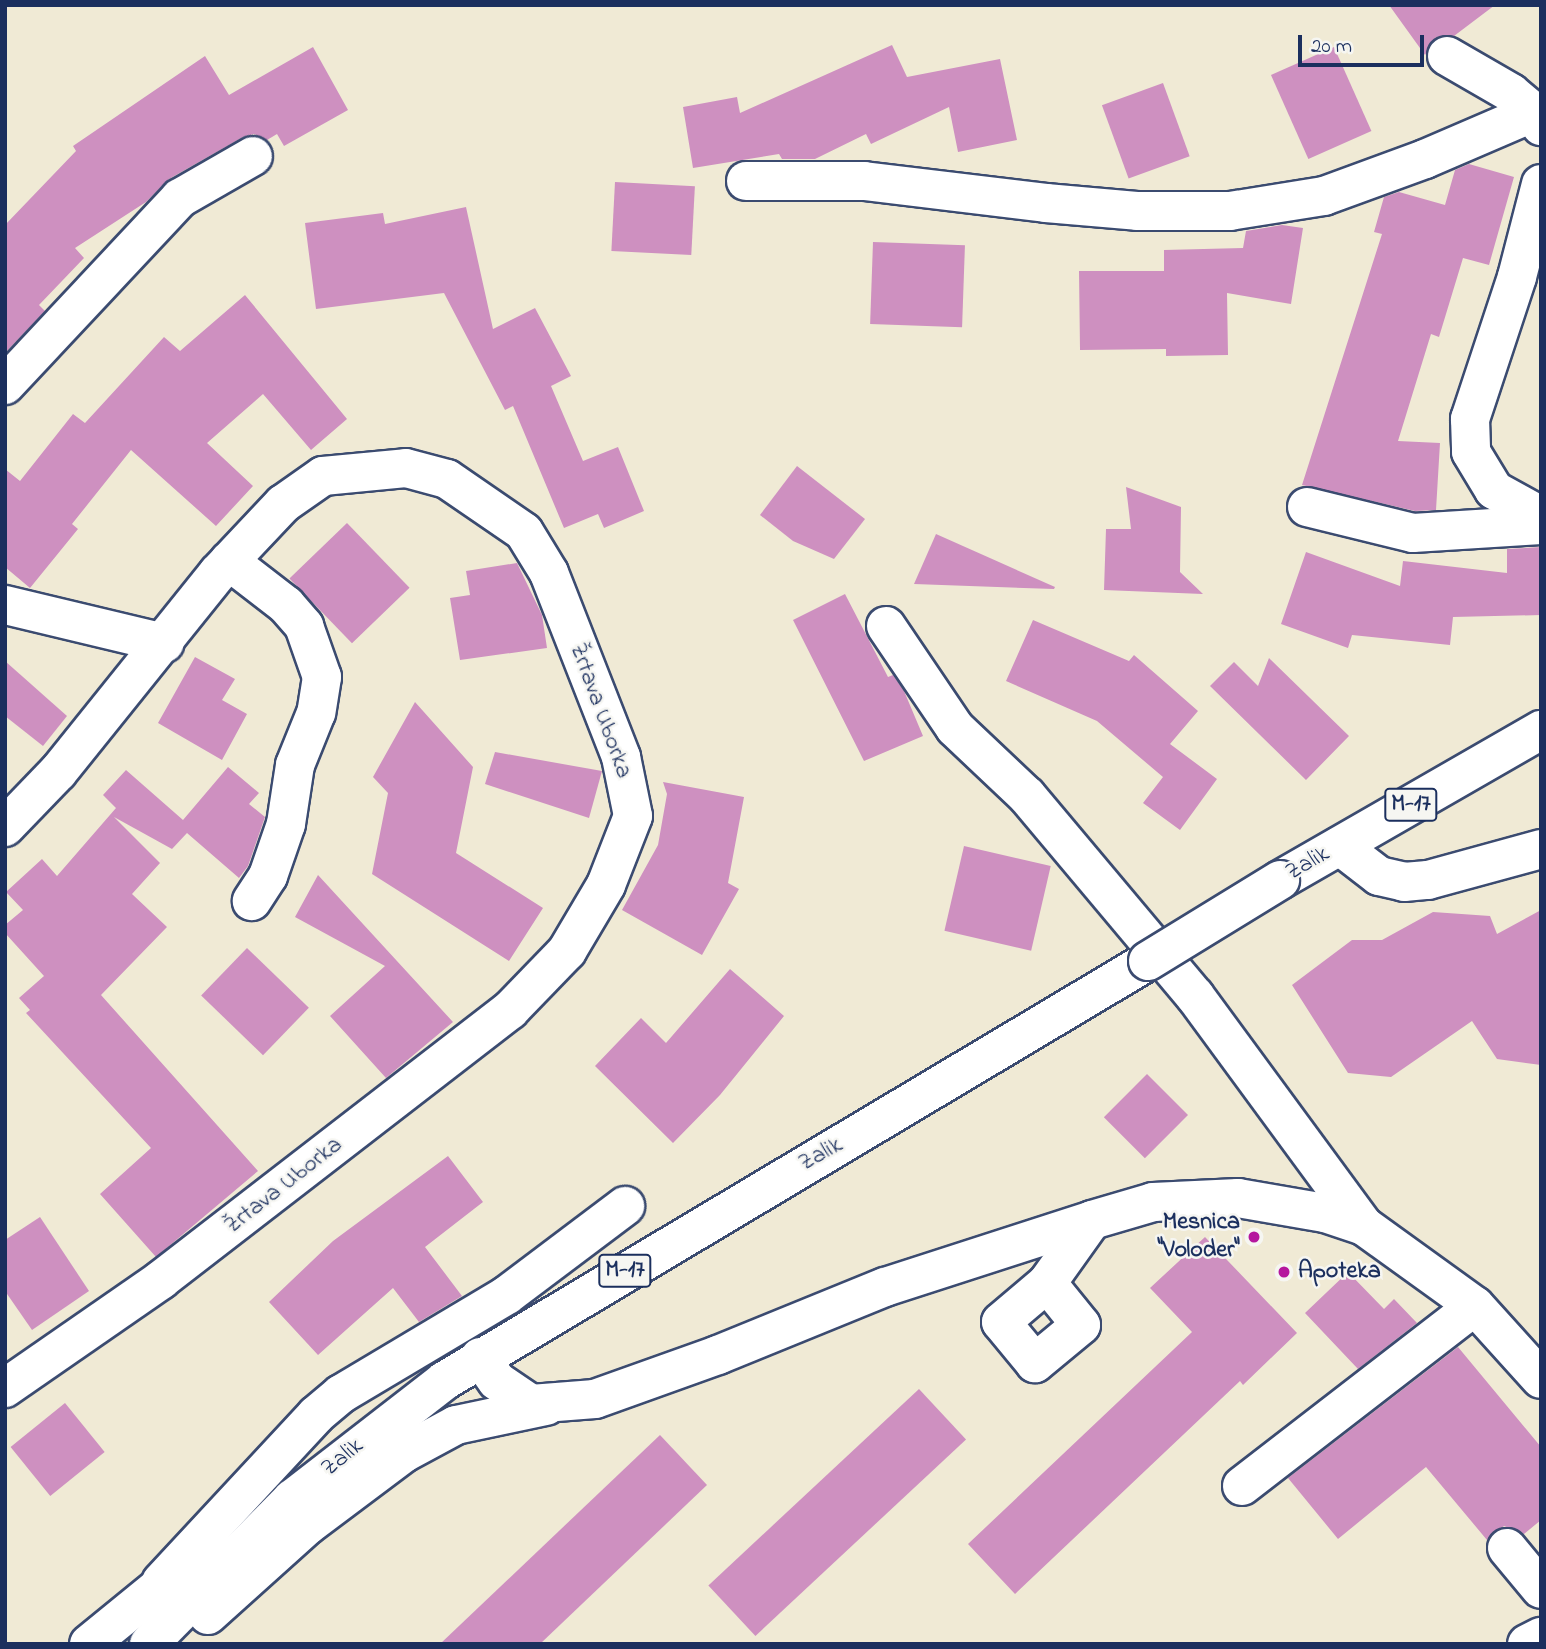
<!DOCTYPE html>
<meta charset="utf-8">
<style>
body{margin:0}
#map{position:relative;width:1546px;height:1649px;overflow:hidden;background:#f0ead5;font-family:"Indie Flower",sans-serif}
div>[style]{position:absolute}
.building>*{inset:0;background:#ce90c0;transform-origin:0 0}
.roads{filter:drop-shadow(2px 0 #3b4b70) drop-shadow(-2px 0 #3b4b70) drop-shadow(0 2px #3b4b70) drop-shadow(0 -2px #3b4b70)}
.minor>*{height:38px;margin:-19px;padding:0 19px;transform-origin:19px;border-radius:19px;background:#fff}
.major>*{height:38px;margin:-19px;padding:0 19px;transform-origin:19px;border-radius:19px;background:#fff}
.bridges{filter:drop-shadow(2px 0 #3b4b70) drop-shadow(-2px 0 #3b4b70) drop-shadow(0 2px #3b4b70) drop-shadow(0 -2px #3b4b70)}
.major-bridge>*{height:38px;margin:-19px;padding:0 19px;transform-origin:19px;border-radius:19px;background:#fff}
.dots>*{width:19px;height:19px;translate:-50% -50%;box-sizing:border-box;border:4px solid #f6f6f2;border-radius:50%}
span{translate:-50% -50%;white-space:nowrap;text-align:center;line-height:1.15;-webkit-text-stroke:5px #f6f6f2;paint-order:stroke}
.shield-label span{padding:2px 5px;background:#f6f6f2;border:2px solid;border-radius:5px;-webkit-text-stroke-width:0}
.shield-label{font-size:23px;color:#1b2f5e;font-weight:700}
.street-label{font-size:24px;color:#1b2f5e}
.poi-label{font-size:24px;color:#1b2f5e;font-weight:700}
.right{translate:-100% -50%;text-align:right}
.left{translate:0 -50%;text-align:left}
.frame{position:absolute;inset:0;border:7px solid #1b2f5e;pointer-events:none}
.scale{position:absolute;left:1298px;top:35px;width:126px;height:32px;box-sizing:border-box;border:4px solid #1b2f5e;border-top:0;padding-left:9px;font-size:21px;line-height:24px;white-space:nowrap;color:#1b2f5e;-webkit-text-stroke:5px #f6f6f2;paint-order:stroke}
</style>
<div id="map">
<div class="building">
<div style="clip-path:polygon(1389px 5px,1495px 5px,1454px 36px,1436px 37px,1425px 55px)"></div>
<div style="clip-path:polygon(892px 45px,907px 77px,1000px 59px,1017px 140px,958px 152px,949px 107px,871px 144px,866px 134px,815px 159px,782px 159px,779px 154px,693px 168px,683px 107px,737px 97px,740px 113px)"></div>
<div style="clip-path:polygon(313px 47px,348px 110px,284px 146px,277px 134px,267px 140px,254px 134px,243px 137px,169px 179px,146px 202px,75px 248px,84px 258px,39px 305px,45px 311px,5px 353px,5px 225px,76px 151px,73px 146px,205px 56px,229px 95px)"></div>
<div style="left:1334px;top:47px;width:92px;height:69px;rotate:66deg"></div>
<div style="left:1163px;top:83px;width:78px;height:65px;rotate:70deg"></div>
<div style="clip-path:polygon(1469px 164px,1514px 177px,1489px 265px,1463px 258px,1439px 337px,1431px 334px,1398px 441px,1440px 443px,1436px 510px,1415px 511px,1302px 485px,1382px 234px,1374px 232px,1384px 197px,1399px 192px,1445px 205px,1455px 170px)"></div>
<div style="left:615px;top:182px;width:80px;height:69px;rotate:3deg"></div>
<div style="clip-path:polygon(466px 207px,493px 329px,535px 308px,571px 376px,551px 386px,583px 461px,618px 447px,644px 511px,604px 528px,598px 514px,564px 528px,513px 406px,505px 410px,444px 293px,316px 309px,305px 223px,383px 213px,385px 224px)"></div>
<div style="clip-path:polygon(1282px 225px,1303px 228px,1291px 304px,1227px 293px,1228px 355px,1166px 356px,1166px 349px,1080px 350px,1079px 271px,1164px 271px,1164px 250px,1243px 248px,1246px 231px)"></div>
<div style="left:873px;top:242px;width:92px;height:82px;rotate:2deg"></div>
<div style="clip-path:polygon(245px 295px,347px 419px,311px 450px,263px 394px,207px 443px,253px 486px,216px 526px,131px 450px,72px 524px,78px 529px,30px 588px,5px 567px,5px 469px,20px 481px,73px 414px,85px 423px,164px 337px,180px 351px)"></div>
<div style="clip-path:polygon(797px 466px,865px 519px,834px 559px,793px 541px,760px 515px)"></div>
<div style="clip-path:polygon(1126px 487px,1181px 507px,1180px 572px,1203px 594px,1104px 590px,1106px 529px,1131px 529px)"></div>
<div style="left:347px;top:523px;width:90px;height:80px;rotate:46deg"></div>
<div style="clip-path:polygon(936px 534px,1055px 587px,1054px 589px,914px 584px)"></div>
<div style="clip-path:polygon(1541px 547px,1541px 615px,1453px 617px,1450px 645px,1352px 635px,1348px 648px,1281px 624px,1306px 552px,1400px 586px,1403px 561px,1507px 573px,1507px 549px)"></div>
<div style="clip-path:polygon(517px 563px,542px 615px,547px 648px,460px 660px,450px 598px,470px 595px,466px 571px)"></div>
<div style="clip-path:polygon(845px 594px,888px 677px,893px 675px,904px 691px,923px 736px,864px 761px,793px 620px)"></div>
<div style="clip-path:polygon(1033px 620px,1129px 661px,1134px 655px,1198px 711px,1170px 744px,1217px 779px,1180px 830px,1143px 803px,1163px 777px,1097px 721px,1006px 681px)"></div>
<div style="clip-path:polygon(195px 657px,235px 679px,222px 700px,247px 714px,222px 760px,158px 723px)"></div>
<div style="clip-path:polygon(1269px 658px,1349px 736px,1306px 780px,1210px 686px,1234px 662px,1258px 686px)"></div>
<div style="clip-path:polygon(5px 661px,67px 716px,43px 746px,5px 716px)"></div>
<div style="clip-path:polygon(415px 702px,473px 767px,456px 853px,543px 908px,509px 961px,372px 874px,388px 793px,373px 777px)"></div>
<div style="clip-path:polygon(495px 752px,602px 771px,589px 818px,485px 784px)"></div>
<div style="clip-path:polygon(228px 767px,259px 793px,249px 804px,265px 817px,248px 866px,239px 878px,187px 833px,172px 849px,114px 817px,160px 863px,132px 894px,167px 927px,101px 995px,258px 1171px,156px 1257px,100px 1194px,151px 1148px,26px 1013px,30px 1010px,19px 998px,44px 976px,5px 933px,5px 925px,23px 910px,6px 892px,42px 859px,57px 876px,116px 808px,103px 795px,126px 770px,183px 820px)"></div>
<div style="clip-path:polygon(663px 782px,744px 797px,728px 883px,739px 889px,702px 955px,622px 910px,658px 845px,667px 794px)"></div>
<div style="left:964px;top:846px;width:89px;height:87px;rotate:13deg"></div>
<div style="clip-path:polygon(318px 875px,453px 1022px,386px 1078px,330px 1016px,385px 966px,295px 917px)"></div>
<div style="clip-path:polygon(1541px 910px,1541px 1065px,1497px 1059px,1472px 1021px,1391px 1077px,1348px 1073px,1292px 985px,1352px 940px,1382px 940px,1433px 912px,1490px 916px,1497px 934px)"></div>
<div style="left:247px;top:948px;width:86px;height:66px;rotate:44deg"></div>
<div style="clip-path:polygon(730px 969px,784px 1016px,720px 1095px,673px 1143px,595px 1066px,641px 1018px,666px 1043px)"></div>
<div style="left:1147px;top:1074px;width:58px;height:61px;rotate:45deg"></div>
<div style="clip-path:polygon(448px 1156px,483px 1202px,425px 1247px,462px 1296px,419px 1322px,393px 1288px,318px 1355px,269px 1302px,333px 1241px)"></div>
<div style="clip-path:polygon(40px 1217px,89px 1291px,32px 1330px,5px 1291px,5px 1240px)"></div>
<div style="clip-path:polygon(1205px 1237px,1297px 1333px,1243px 1385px,1240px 1381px,1015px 1594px,968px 1544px,1192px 1332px,1150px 1288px)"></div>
<div style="clip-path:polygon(1348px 1272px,1384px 1309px,1394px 1299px,1417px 1323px,1358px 1369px,1305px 1313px)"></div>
<div style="clip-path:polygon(1458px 1347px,1541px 1447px,1541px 1520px,1524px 1534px,1504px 1526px,1487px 1540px,1426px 1467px,1338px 1539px,1288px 1478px)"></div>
<div style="left:919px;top:1389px;width:69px;height:288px;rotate:47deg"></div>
<div style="left:65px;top:1403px;width:63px;height:70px;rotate:51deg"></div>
<div style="clip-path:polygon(660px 1435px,707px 1485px,540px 1644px,440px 1644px)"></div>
</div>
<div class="roads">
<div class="minor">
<div style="left:1447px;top:56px;width:74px;rotate:30deg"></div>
<div style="left:1511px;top:93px;width:30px;rotate:40deg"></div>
<div style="left:1534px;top:112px;width:16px;rotate:63deg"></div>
<div style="left:746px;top:181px;width:118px"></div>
<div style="left:864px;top:181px;width:183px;rotate:6.9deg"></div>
<div style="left:1046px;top:203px;width:91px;rotate:5deg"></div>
<div style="left:1137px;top:211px;width:93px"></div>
<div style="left:1230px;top:211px;width:95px;rotate:-9.1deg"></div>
<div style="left:1324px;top:196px;width:108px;rotate:-20.1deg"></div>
<div style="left:1425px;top:159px;width:119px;rotate:-23.3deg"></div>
<div style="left:1541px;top:184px;width:96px;rotate:104.5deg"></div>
<div style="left:1517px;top:277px;width:150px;rotate:108.3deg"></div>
<div style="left:1470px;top:419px;width:33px;rotate:88deg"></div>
<div style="left:1471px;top:452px;width:44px;rotate:58.8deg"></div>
<div style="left:1494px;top:490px;width:54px;rotate:29deg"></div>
<div style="left:5px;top:385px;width:256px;rotate:-46.9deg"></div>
<div style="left:180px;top:198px;width:84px;rotate:-29.9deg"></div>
<div style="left:1307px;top:507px;width:109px;rotate:13.8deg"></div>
<div style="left:1413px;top:533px;width:128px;rotate:-3.6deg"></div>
<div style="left:229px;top:561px;width:72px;rotate:37.7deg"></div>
<div style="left:286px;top:605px;width:28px;rotate:49deg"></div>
<div style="left:304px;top:626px;width:54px;rotate:70.6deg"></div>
<div style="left:322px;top:677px;width:36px;rotate:99deg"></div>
<div style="left:316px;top:713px;width:56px;rotate:112deg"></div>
<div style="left:295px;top:765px;width:60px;rotate:98.7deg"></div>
<div style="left:286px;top:824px;width:55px;rotate:109.1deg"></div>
<div style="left:268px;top:876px;width:30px;rotate:123deg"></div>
<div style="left:5px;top:605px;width:164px;rotate:13.4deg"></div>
<div style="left:886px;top:626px;width:123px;rotate:55.9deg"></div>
<div style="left:955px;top:728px;width:99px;rotate:43.4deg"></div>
<div style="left:1027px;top:796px;width:261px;rotate:50deg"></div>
<div style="left:1195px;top:996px;width:285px;rotate:53.7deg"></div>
<div style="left:5px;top:827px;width:76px;rotate:-46.1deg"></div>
<div style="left:58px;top:772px;width:255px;rotate:-51.2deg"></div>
<div style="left:218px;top:573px;width:95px;rotate:-46.7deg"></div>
<div style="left:283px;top:504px;width:49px;rotate:-35deg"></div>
<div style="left:323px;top:476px;width:83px;rotate:-5.5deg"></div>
<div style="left:406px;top:468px;width:42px;rotate:15deg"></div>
<div style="left:447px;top:479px;width:93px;rotate:34.5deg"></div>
<div style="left:524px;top:532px;width:48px;rotate:58.6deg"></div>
<div style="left:549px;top:573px;width:198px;rotate:68.6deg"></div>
<div style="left:621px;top:757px;width:60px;rotate:78.5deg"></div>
<div style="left:633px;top:816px;width:74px;rotate:111.4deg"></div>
<div style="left:606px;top:885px;width:77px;rotate:120.6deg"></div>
<div style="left:567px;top:951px;width:82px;rotate:134deg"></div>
<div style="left:510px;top:1010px;width:441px;rotate:142.3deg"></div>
<div style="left:161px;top:1280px;width:190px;rotate:145.3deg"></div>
<div style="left:1340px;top:846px;width:49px;rotate:37.6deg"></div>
<div style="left:1379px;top:876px;width:26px;rotate:13deg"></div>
<div style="left:1404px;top:882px;width:24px;rotate:-5deg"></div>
<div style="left:1428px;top:880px;width:117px;rotate:-15.3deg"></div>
<div style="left:1047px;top:1283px;width:54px;rotate:51deg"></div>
<div style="left:1081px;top:1325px;width:60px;rotate:140.4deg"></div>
<div style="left:1035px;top:1363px;width:53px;rotate:-129.7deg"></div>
<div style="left:1001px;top:1322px;width:60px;rotate:-40.3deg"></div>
<div style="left:1047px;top:1283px;width:77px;rotate:-54.5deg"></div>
<div style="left:480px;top:1357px;width:29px;rotate:55deg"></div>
<div style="left:497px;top:1381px;width:41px;rotate:34.1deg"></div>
<div style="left:531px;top:1404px;width:64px;rotate:-4.5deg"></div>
<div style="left:595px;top:1399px;width:131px;rotate:-19.7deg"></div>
<div style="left:718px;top:1355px;width:180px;rotate:-22.2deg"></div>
<div style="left:885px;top:1287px;width:218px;rotate:-17.9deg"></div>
<div style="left:1092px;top:1220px;width:64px;rotate:-16.4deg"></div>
<div style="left:1153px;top:1202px;width:85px;rotate:-2.7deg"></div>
<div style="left:1238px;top:1198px;width:88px;rotate:9.8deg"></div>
<div style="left:1325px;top:1213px;width:41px;rotate:18.4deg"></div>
<div style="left:1364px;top:1226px;width:137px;rotate:35.8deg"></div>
<div style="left:1475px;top:1306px;width:98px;rotate:47.9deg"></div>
<div style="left:1242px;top:1486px;width:294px;rotate:-37.7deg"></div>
<div style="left:1507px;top:1548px;width:53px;rotate:50.3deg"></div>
<div style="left:161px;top:1582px;width:228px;rotate:-47.1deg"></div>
<div style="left:316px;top:1415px;width:33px;rotate:-40deg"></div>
<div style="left:341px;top:1394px;width:193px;rotate:-30.8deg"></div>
<div style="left:507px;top:1295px;width:148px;rotate:-37deg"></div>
<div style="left:89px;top:1644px;width:119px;rotate:-39.2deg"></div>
<div style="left:1527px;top:1644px;width:16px;rotate:-27deg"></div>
</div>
<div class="major">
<div style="left:1280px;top:880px;width:301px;rotate:-29.9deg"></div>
<div style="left:208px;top:1615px;width:135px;rotate:-42deg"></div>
<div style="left:308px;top:1525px;width:120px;rotate:-36.9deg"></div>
<div style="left:404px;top:1453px;width:59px;rotate:-28.3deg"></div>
<div style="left:456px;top:1425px;width:92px;rotate:-11.9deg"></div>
<div style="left:149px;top:1644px;width:204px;rotate:-45.4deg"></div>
<div style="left:292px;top:1499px;width:192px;rotate:-37.8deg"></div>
<div style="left:444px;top:1381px;width:820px;rotate:-30.82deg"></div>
</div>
</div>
<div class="bridges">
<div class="major-bridge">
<div style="left:1148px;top:961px;width:155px;rotate:-31.5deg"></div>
</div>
</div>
<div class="dots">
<div style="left:1254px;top:1237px;background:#b5179e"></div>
<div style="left:1284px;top:1272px;background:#b5179e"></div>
</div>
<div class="shield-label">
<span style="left:1411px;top:805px">M-17</span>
<span style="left:625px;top:1271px">M-17</span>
</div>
<div class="street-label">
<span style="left:600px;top:711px;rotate:70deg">Žrtava Uborka</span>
<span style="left:1308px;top:864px;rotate:-30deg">Zalik</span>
<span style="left:821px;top:1155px;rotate:-29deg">Zalik</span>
<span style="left:284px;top:1186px;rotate:-38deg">Žrtava Uborka</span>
<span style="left:343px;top:1458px;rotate:-39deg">Zalik</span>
</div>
<div class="poi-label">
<span class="right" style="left:1240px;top:1237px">Mesnica<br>"Voloder"</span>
<span class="left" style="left:1298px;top:1272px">Apoteka</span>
</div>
<div class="frame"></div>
<div class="scale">20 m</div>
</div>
